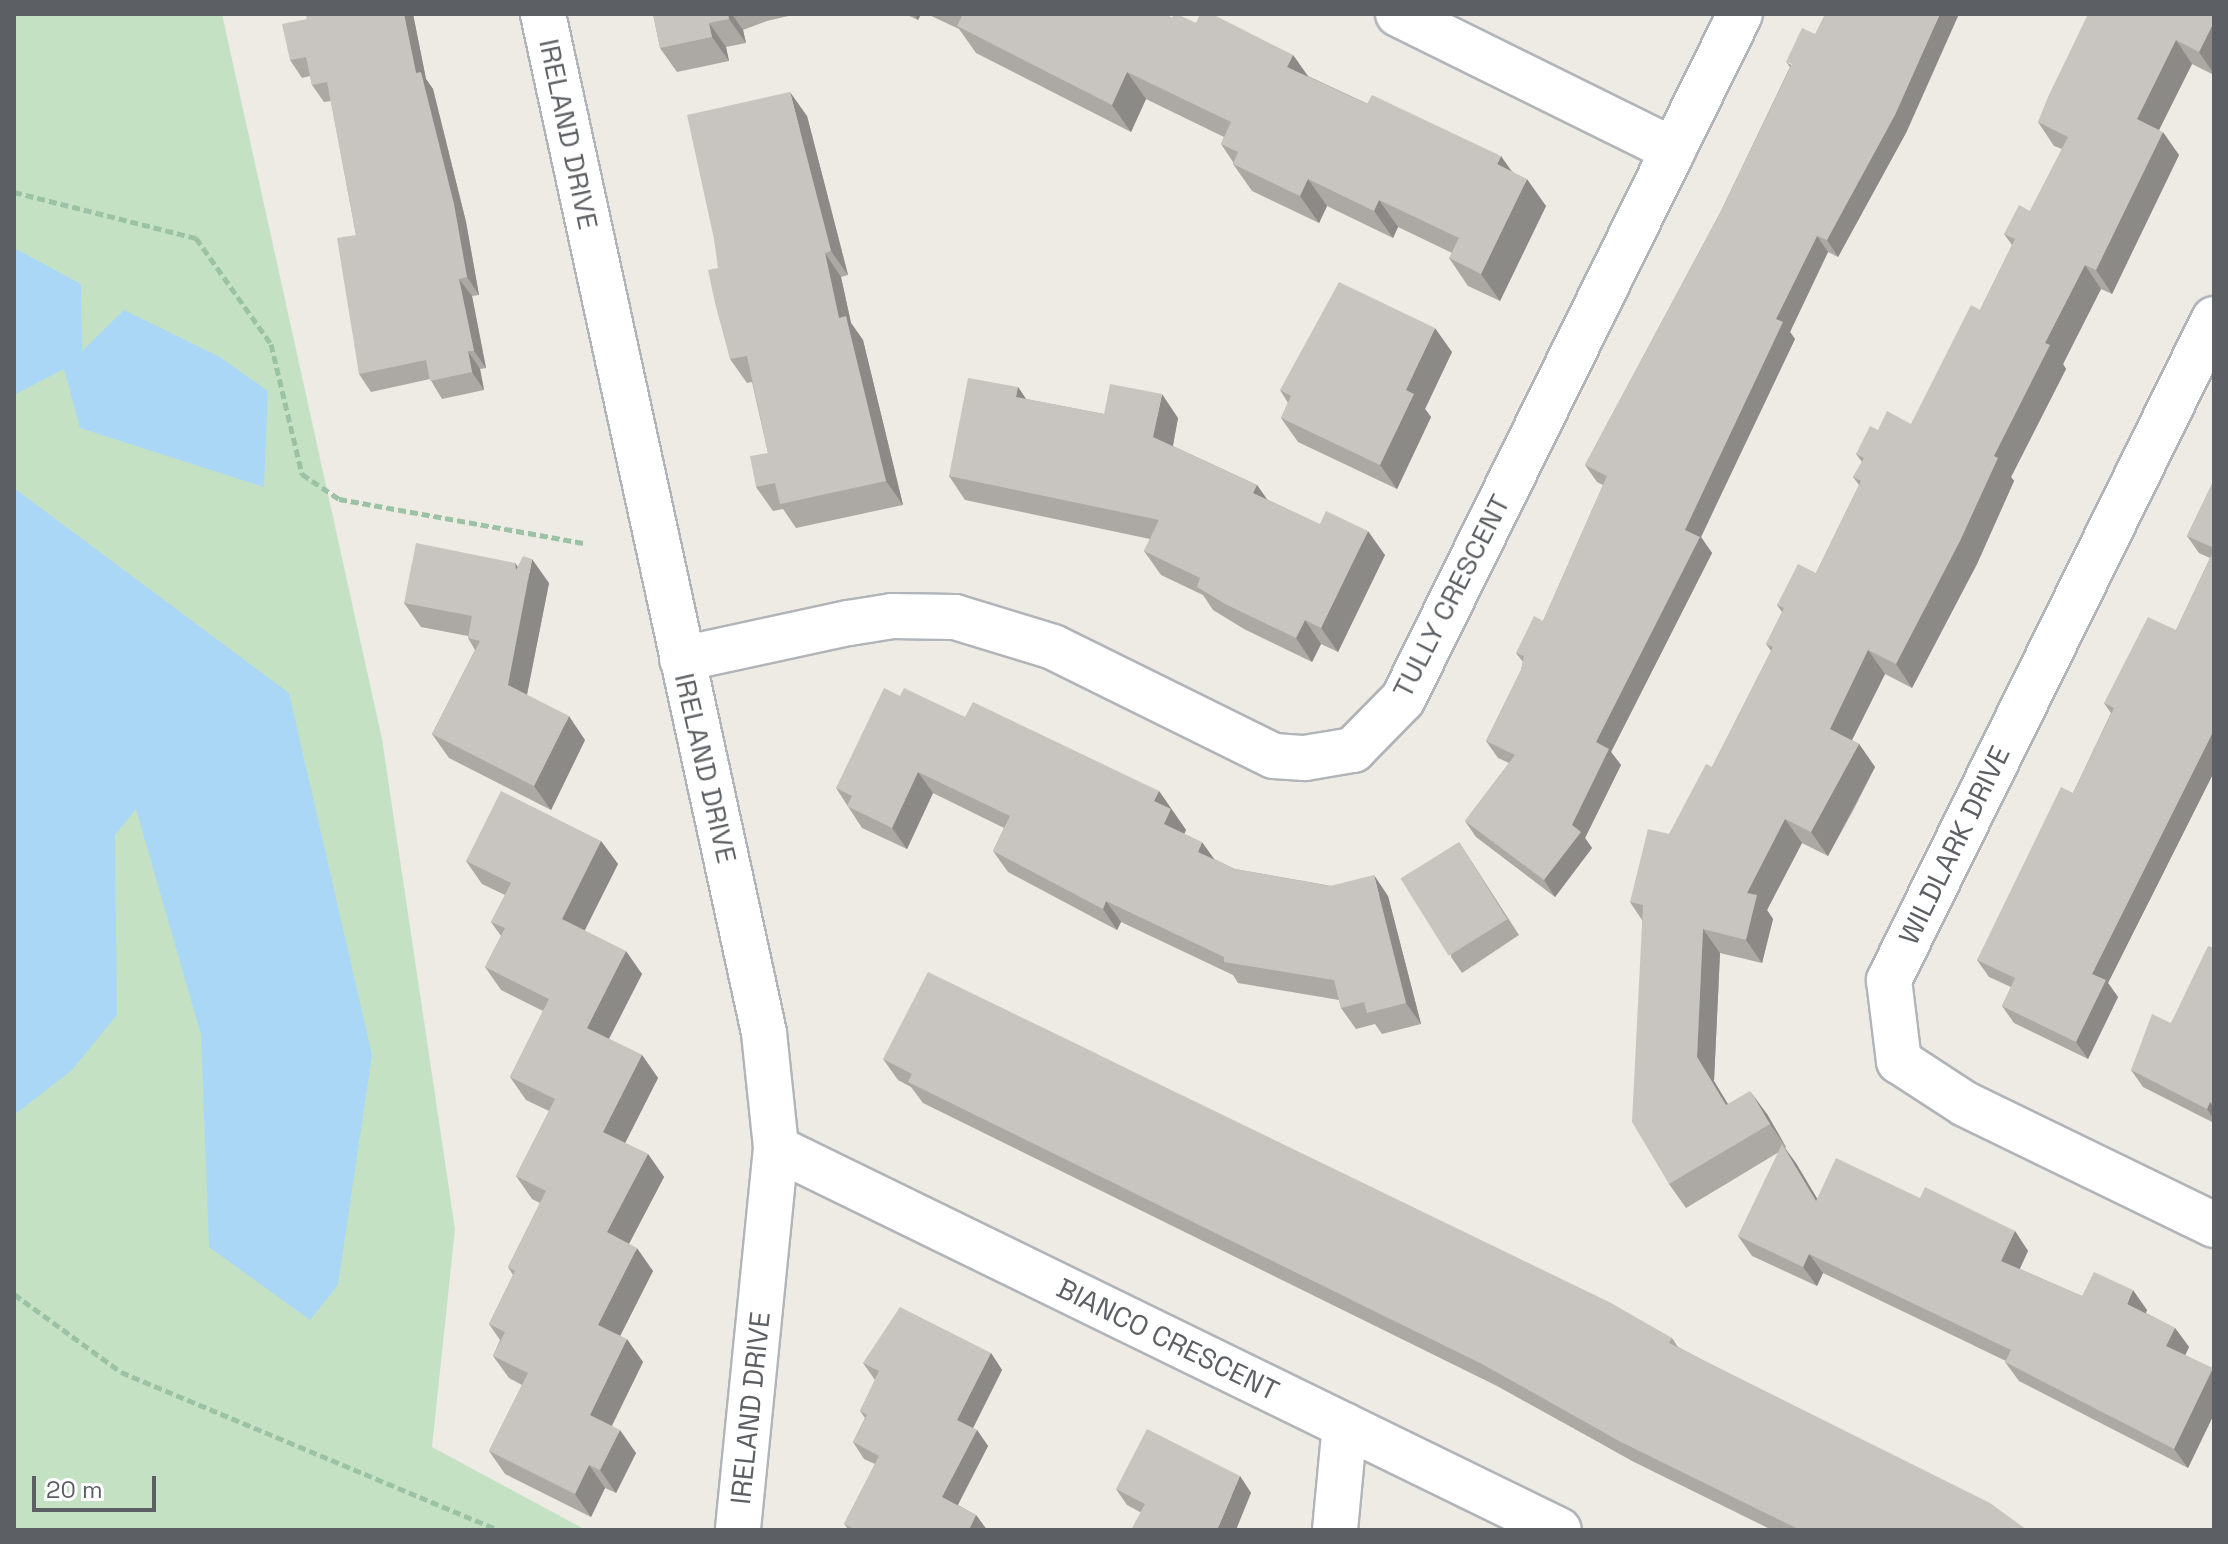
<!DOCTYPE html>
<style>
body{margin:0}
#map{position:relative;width:2228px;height:1544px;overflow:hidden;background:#edebe4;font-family:"Space Grotesk",sans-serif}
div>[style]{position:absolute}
.green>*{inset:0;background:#c4e2c3}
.water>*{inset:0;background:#abd7f6}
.path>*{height:5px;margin-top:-2.5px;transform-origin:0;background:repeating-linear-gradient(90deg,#9cc2a6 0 8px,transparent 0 12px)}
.roads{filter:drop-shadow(2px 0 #b1b4b8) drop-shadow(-2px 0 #b1b4b8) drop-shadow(0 2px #b1b4b8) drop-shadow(0 -2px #b1b4b8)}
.minor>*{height:44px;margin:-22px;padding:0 22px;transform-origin:22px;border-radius:22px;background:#fff}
.wall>*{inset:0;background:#aca9a5}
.shaded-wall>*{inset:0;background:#8c8a86}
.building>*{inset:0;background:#c8c5c0;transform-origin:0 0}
span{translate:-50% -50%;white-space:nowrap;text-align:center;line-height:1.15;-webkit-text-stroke:6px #fff;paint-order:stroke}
.street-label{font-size:28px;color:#5c5f63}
.frame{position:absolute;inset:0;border:16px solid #5c5f63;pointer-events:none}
.scale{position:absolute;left:32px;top:1476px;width:124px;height:36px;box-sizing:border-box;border:4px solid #5c5f63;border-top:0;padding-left:10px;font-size:24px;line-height:28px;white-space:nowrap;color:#5c5f63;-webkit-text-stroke:6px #fff;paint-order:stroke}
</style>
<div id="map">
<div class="green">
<div style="clip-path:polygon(14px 14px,222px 14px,382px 739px,455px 1229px,432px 1447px,586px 1530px,14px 1530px)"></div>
</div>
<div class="water">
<div style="clip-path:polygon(14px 248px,81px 284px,82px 351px,124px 310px,220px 357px,268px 391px,264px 487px,80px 428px,64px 369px,14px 395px)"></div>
<div style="clip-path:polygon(14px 488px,289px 693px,372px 1055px,338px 1285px,310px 1320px,209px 1247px,201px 1035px,136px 809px,115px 835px,117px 1015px,71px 1071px,14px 1115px)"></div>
</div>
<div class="path">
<div style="left:14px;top:192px;width:188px;rotate:14.2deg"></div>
<div style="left:196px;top:238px;width:130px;rotate:54.7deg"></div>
<div style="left:271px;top:344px;width:134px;rotate:76.6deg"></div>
<div style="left:302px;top:474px;width:45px;rotate:34deg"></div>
<div style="left:339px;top:499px;width:248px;rotate:10.2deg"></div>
<div style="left:14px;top:1294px;width:132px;rotate:36.1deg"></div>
<div style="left:121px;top:1372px;width:410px;rotate:22.7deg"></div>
</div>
<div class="roads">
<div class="minor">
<div style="left:543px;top:14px;width:1043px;rotate:77.76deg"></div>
<div style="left:764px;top:1033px;width:116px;rotate:84deg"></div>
<div style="left:776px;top:1148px;width:384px;rotate:95.7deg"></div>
<div style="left:1398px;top:14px;width:307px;rotate:26.3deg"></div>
<div style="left:2214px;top:319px;width:737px;rotate:116.18deg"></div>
<div style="left:1889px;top:980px;width:82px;rotate:83deg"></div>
<div style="left:1899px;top:1061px;width:79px;rotate:33.1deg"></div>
<div style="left:1965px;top:1104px;width:277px;rotate:25.9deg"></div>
<div style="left:682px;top:659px;width:171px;rotate:-12.2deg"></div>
<div style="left:849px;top:623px;width:44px;rotate:-9.2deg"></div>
<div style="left:892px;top:616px;width:63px;rotate:0.9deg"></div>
<div style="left:955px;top:617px;width:102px;rotate:17deg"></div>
<div style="left:1053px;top:647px;width:246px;rotate:26.3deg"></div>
<div style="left:1274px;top:756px;width:31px;rotate:4deg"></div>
<div style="left:1305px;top:758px;width:49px;rotate:-9.5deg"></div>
<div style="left:1353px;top:750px;width:71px;rotate:-45.6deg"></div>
<div style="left:1403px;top:699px;width:763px;rotate:-63.8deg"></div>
<div style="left:776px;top:1148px;width:871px;rotate:26.01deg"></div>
<div style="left:1335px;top:1530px;width:105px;rotate:-84.6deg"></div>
</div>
</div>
<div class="wall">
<div style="clip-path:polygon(306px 14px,413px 14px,426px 79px,433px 89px,466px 222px,479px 295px,472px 296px,486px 368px,480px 369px,484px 390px,442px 399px,430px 379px,371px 392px,359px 374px,356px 235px,331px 101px,324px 102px,312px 85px,310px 76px,302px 78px,290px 60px,307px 19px)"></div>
<div style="clip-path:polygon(653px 14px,797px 14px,767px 21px,743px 30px,746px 43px,726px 47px,729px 61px,677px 72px,660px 48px)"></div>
<div style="clip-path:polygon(905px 14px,921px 14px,918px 20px)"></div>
<div style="clip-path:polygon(927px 14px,1165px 14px,1172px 18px,1196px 23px,1293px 55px,1308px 76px,1512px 171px,1546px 206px,1500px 301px,1468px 286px,1449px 258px,1452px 253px,1398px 227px,1393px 238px,1327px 206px,1319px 223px,1252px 191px,1233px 164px,1233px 162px,1221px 144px,1224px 137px,1146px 99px,1131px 132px,976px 53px,959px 29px)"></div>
<div style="clip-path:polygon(2214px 14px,2214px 75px,2192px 64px,2159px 130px,2179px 155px,2112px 294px,2101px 289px,2063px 364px,2066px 369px,2011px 477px,2014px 481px,1977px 564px,1912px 688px,1885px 674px,1852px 740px,1859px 744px,1875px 767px,1855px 807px,1828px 856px,1802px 843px,1767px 910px,1773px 919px,1762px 963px,1720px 953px,1714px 1081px,1728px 1104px,1767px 1114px,1786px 1147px,1785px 1148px,1817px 1199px,1920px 1198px,2015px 1231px,2028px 1251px,2020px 1269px,2082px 1296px,2147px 1310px,2146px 1313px,2175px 1328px,2189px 1347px,2185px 1355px,2214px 1370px,2214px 1414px,2188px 1468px,2019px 1381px,2005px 1362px,2006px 1361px,1823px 1273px,1817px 1286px,1752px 1256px,1738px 1236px,1779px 1152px,1686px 1208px,1669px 1184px,1642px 920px,1630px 902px,1669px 834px,1712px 767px,1771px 651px,1766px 644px,1782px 612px,1777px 605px,1816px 573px,1859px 485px,1853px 477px,1862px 462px,1856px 454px,1878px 430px,1911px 424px,1980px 310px,2012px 245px,2004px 234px,2030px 211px,2062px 149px,2054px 146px,2038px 122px)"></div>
<div style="clip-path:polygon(1786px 62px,1907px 131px,1838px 257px,1828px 252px,1790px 332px,1795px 339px,1701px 537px,1712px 553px,1611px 752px,1621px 765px,1585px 838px,1592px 848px,1555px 897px,1476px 837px,1465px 821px,1509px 763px,1498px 758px,1486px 741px,1521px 670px,1523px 662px,1516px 653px,1543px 621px,1603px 485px,1597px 482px,1585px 465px,1721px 211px,1790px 67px)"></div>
<div style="clip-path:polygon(807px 116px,848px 275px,841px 277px,851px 323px,863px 340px,903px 505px,796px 528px,783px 509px,773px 511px,756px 487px,768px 453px,752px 382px,747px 383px,730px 359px,718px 268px)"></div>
<div style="clip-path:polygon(1452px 352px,1425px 409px,1431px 417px,1397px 489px,1298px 442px,1281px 418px,1288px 403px,1280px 390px)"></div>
<div style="clip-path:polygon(1018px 387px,1026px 399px,1104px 414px,1178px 418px,1173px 446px,1257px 485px,1266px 499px,1385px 555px,1338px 652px,1321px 644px,1312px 662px,1244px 629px,1213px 610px,1203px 595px,1161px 575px,1144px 551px,1150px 539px,965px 500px,949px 476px)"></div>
<div style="clip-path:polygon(2214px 480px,2214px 772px,2108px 983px,2118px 997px,2088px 1059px,2014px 1023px,2002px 1006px,2011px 987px,1989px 977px,1977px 960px,2073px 793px,2111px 713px,2104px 703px,2176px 630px,2210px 558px,2199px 553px,2187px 536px)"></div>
<div style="clip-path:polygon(515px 563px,518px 567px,549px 583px,527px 695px,585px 740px,551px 810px,449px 758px,432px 734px,475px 650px,468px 638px,468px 636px,421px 627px,404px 603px)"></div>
<div style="clip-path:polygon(900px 696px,965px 717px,1159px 791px,1186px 830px,1184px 834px,1214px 859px,1235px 869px,1388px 896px,1421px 1024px,1382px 1034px,1375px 1024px,1356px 1029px,1341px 1008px,1339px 1000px,1238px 983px,1233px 975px,1121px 922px,1117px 930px,1008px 872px,993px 851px,1004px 828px,933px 793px,907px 849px,862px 828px,836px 788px)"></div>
<div style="clip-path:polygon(601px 841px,618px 864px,584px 930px,642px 974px,609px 1039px,642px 1055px,658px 1078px,625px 1143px,648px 1154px,664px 1177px,629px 1244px,653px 1271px,620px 1336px,643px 1362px,612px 1426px,636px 1453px,616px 1493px,605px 1488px,591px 1517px,505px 1474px,489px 1451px,522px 1385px,509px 1378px,493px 1356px,500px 1340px,489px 1324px,513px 1275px,508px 1267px,540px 1203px,532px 1199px,516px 1176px,549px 1111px,526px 1100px,510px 1077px,543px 1011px,501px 990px,485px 967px,501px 936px,491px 922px,505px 895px,482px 884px,466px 861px)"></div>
<div style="clip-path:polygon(1459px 842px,1519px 935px,1462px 973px,1451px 957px)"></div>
<div style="clip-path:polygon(2214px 948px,2214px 1123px,2143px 1087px,2131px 1070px,2171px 1023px)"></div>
<div style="clip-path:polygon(883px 1059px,1672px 1338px,1678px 1347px,2027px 1530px,1772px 1530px,1634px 1462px,1497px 1386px,923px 1103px,911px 1087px,898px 1080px)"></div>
<div style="clip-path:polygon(991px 1353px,1002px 1370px,973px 1428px,977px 1430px,988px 1446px,958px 1505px,976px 1515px,987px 1530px,849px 1530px,844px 1524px,875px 1464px,864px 1459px,853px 1442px,865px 1418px,860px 1411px,875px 1380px,863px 1363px)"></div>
<div style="clip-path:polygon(1240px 1476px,1251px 1493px,1140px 1512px,1127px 1505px,1116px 1489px)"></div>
</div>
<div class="shaded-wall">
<div style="clip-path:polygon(404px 14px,413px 14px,426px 79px,433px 89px,466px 222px,479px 295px,467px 277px,416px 73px)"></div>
<div style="clip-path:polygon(728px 14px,732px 14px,743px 30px,746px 43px,729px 19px)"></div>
<div style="clip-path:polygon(914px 14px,921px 14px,918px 20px)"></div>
<div style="clip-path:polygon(1940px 14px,1959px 14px,1907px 131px,1838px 257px,1827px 240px)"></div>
<div style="clip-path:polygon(2214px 22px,2214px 74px,2199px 52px)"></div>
<div style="clip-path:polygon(709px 23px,726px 47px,729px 61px,712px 37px)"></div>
<div style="clip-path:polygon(2176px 40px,2192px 64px,2153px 142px,2137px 119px)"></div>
<div style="clip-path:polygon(1293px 55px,1312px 82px,1287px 67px)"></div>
<div style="clip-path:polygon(1127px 72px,1146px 99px,1131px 132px,1112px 105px)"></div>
<div style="clip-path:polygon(790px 92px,807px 116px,848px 275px,831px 251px)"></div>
<div style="clip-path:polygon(2163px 132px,2179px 155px,2112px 294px,2096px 270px)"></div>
<div style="clip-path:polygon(1501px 156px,1520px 183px,1497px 164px)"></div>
<div style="clip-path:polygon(1308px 179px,1327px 206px,1319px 223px,1300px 196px)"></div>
<div style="clip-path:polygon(1527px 179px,1546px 206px,1500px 301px,1481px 274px)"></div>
<div style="clip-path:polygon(1379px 200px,1398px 227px,1393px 238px,1374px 211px)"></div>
<div style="clip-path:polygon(1817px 236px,1828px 252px,1790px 332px,1795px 339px,1701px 537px,1712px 553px,1611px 752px,1621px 765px,1585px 838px,1592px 848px,1555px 897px,1544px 880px,1572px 825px,1596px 742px,1685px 530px,1776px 319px)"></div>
<div style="clip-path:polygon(825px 253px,841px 277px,851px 323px,863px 340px,903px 505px,886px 481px,839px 318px)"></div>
<div style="clip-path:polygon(2085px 265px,2101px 289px,2063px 364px,2066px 369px,2011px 477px,2014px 481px,1977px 564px,1912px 688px,1896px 664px,2045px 343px)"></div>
<div style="clip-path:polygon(459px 279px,472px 296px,486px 368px,474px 351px)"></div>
<div style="clip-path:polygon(1435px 328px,1452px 352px,1425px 409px,1431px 417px,1397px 489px,1380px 465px,1406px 390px)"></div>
<div style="clip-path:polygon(468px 351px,480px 369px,484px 390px,472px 372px)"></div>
<div style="clip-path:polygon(1018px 387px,1034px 411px,1016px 397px)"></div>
<div style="clip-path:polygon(1162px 394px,1178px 418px,1170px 461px,1153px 437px)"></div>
<div style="clip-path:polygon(1257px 485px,1274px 509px,1253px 493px)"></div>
<div style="clip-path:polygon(1368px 531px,1385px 555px,1338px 652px,1321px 628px)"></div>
<div style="clip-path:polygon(532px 559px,549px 583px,524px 709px,508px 685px,516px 570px,515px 563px,528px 581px)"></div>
<div style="clip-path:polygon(1305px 620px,1321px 644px,1312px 662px,1296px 638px)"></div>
<div style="clip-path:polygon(1868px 650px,1885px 674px,1846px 752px,1830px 729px)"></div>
<div style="clip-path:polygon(569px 716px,585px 740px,551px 810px,534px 786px)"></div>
<div style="clip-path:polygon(2214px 730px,2214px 772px,2108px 983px,2118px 997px,2088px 1059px,2076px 1042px,2092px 974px)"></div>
<div style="clip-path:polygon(1859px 744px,1875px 767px,1828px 856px,1811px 832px)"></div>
<div style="clip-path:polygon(918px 772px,933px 793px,907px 849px,892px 828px)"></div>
<div style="clip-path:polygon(1159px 791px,1186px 830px,1179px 845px,1164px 824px,1154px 801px)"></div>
<div style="clip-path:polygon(1785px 819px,1802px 843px,1767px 910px,1773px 919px,1762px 963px,1746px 940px,1747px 893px)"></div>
<div style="clip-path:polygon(601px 841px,618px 864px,579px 942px,562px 919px)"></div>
<div style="clip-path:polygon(1202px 842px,1217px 863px,1198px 852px)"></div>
<div style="clip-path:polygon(1374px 875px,1388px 896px,1421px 1024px,1406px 1003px)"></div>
<div style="clip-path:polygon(1106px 901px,1121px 922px,1117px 930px,1103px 909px)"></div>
<div style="clip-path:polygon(1703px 929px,1720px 953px,1714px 1081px,1742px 1128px,1726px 1105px,1697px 1057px)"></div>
<div style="clip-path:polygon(626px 951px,642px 974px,603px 1050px,587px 1028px)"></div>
<div style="clip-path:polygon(642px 1055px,658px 1078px,619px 1155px,603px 1132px)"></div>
<div style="clip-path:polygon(1750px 1091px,1767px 1114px,1786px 1147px,1770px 1124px)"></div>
<div style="clip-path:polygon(2210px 1102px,2214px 1109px,2214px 1119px,2207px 1109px)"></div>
<div style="clip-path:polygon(1782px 1144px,1796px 1163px,1830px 1220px,1816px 1201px)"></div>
<div style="clip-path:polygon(648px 1154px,664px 1177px,623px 1255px,607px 1232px)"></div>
<div style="clip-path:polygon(2015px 1231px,2028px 1251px,2014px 1280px,2001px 1261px)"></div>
<div style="clip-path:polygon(637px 1248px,653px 1271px,614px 1348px,598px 1325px)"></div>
<div style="clip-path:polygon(1809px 1254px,1823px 1273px,1817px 1286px,1803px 1267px)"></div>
<div style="clip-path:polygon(2133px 1290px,2147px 1310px,2141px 1324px,2127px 1304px)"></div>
<div style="clip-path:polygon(2175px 1328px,2189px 1347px,2180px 1366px,2166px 1346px)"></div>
<div style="clip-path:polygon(627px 1339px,643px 1362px,606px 1437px,590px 1415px)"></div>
<div style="clip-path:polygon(991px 1353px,1002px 1370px,969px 1436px,957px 1420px)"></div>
<div style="clip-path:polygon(2213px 1368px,2214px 1370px,2214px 1414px,2188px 1468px,2174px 1449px)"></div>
<div style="clip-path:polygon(620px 1430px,636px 1453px,616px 1493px,600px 1470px)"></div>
<div style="clip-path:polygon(977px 1430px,988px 1446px,953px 1514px,942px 1497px)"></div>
<div style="clip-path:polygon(589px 1465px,605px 1488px,591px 1517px,575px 1494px)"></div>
<div style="clip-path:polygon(1240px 1476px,1251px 1493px,1236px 1530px,1217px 1530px)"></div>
<div style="clip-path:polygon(976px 1515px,987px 1530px,969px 1530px)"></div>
</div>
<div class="building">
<div style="clip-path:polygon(306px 14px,404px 14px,416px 73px,421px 72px,454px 204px,467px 277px,459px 279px,474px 351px,468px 351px,472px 372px,430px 381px,426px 360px,359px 374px,337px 238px,356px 235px,327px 82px,312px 85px,306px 57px,290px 60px,282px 24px,307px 19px)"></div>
<div style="clip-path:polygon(653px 14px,728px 14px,729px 19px,709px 23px,712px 37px,660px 48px)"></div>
<div style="clip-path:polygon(963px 14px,1165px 14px,1172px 18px,1174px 14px,1177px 14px,1196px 23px,1200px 14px,1212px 14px,1293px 55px,1287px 67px,1367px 104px,1372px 95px,1501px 156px,1497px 164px,1527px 179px,1481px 274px,1449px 258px,1459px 238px,1379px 200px,1374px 211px,1308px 179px,1300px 196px,1233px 164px,1238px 152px,1221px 144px,1231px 122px,1127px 72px,1112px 105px,957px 26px)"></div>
<div style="clip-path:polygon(1825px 14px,1940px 14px,1895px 115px,1827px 240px,1817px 236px,1776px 319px,1783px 322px,1685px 530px,1700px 537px,1596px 742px,1609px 749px,1572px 825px,1581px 832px,1544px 880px,1465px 821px,1515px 755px,1486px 741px,1521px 670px,1524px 656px,1516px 653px,1534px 616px,1543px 621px,1607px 476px,1585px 465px,1721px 211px,1792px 64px,1786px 62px,1802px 28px,1815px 34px)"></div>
<div style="clip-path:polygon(2088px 14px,2214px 14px,2214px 22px,2199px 52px,2176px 40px,2137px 119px,2163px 132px,2096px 270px,2085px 265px,2045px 343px,2050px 345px,1994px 456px,1998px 458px,1960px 541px,1896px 664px,1868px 650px,1830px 729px,1859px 744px,1811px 832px,1785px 819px,1747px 893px,1757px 895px,1746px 940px,1703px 929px,1697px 1057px,1726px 1105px,1750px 1091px,1770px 1124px,1669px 1184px,1632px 1122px,1643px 905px,1630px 902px,1648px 829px,1669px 834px,1706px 764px,1712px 767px,1773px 647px,1766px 644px,1784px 608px,1777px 605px,1798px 564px,1816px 573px,1861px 481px,1853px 477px,1864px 458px,1856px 454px,1870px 426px,1878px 430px,1887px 411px,1911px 424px,1971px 305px,1980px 310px,2015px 239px,2004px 234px,2019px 205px,2030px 211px,2068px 137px,2038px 122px,2048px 97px)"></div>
<div style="clip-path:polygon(790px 92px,831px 251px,825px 253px,839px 318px,846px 316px,886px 481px,780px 504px,775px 483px,756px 487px,750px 456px,768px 453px,747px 356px,730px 359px,715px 303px,708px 270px,718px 268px,714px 239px,687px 115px)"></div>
<div style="clip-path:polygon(1339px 282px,1435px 328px,1406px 390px,1414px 394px,1380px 465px,1281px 418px,1291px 396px,1280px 390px)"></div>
<div style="clip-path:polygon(968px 378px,1018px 387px,1016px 397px,1104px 414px,1110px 384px,1162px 394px,1153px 437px,1257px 485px,1253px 493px,1320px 524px,1326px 511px,1368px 531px,1321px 628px,1305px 620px,1296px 638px,1227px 605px,1197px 587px,1200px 578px,1144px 551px,1159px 520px,949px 476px)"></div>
<div style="clip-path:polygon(2214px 480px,2214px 548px,2187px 536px)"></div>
<div style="clip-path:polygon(416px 543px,515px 563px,516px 570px,523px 556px,532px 559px,508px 685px,569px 716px,534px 786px,432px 734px,480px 641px,468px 638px,472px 616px,404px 603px)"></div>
<div style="clip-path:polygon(2214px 550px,2214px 730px,2092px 974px,2106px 980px,2076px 1042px,2002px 1006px,2015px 978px,1977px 960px,2061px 787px,2073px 793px,2114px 708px,2104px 703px,2148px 617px,2176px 630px)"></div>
<div style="clip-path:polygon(884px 688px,900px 696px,904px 688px,965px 717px,973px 702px,1159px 791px,1154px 801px,1171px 809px,1164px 824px,1202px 842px,1198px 852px,1235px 869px,1330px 886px,1374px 875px,1406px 1003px,1367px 1013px,1364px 1002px,1341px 1008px,1334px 980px,1224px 962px,1224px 957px,1106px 901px,1103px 909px,993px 851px,1010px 816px,918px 772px,892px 828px,847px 806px,852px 796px,836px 788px)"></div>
<div style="clip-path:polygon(501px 791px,601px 841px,562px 919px,626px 951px,587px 1028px,642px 1055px,603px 1132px,648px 1154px,607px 1232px,637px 1248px,598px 1325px,627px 1339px,590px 1415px,620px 1430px,600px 1470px,589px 1465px,575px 1494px,489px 1451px,528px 1373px,493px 1356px,505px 1332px,489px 1324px,515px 1271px,508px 1267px,546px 1191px,516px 1176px,555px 1099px,510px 1077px,549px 999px,485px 967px,505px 928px,491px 922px,511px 883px,466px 861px)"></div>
<div style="left:1459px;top:842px;width:91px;height:69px;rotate:58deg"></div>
<div style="clip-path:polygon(2208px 946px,2214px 948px,2214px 1104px,2210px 1102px,2207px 1109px,2131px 1070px,2152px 1014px,2171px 1023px)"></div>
<div style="clip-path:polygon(928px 972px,1611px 1303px,1672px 1338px,1669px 1343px,1990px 1503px,2027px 1530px,1800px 1530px,1619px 1441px,1482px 1364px,908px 1082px,912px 1074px,883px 1059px)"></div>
<div style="clip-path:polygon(1782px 1144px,1816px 1201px,1836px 1158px,1920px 1198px,1925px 1187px,2015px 1231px,2001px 1261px,2082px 1296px,2094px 1272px,2133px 1290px,2127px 1304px,2175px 1328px,2166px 1346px,2213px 1368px,2174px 1449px,2005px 1362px,2011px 1350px,1809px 1254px,1803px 1267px,1738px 1236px)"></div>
<div style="clip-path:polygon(900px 1307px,991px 1353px,957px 1420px,977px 1430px,942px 1497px,976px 1515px,969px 1530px,856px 1530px,844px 1524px,879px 1456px,853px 1442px,867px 1415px,860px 1411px,879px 1371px,863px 1363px)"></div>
<div style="clip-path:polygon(1147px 1429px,1240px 1476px,1217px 1530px,1131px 1530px,1145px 1504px,1116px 1489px)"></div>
</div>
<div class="street-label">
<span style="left:569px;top:134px;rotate:78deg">IRELAND DRIVE</span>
<span style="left:1451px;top:596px;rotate:-63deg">TULLY CRESCENT</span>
<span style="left:706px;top:768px;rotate:77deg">IRELAND DRIVE</span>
<span style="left:1954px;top:845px;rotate:-64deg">WILDLARK DRIVE</span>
<span style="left:1168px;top:1339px;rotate:26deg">BIANCO CRESCENT</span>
<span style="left:750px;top:1408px;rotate:-84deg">IRELAND DRIVE</span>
</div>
<div class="frame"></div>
<div class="scale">20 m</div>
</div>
